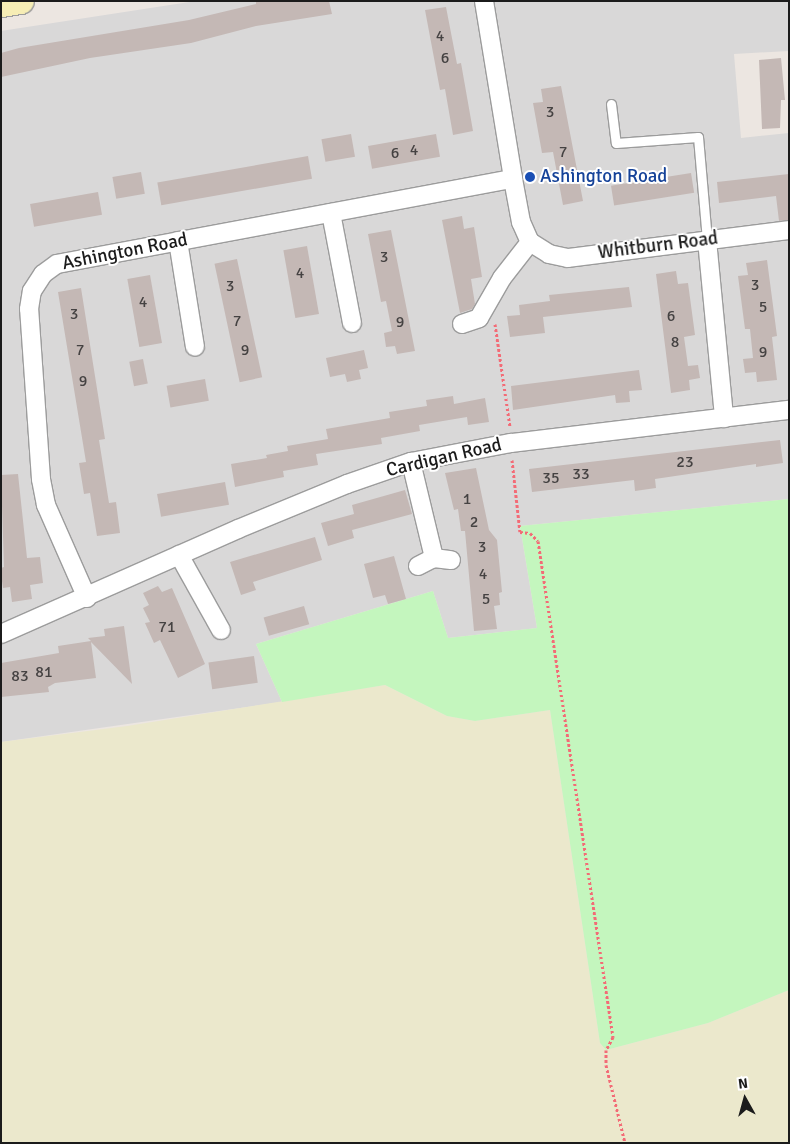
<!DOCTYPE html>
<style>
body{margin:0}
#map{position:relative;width:790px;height:1144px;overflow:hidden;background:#ece6e1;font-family:Signika,sans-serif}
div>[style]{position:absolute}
.residential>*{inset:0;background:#d9d8d8}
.farmland>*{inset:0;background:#ebe8cc}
.park>*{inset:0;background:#c4f6be}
.building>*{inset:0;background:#c4b8b5;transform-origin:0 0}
.path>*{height:3px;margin-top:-1.5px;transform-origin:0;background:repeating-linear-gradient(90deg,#f36b76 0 2.5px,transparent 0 5px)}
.roads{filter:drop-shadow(1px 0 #9c9c9c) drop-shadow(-1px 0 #9c9c9c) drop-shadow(0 1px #9c9c9c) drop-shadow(0 -1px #9c9c9c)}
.lane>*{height:9px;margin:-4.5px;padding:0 4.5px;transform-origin:4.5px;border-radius:4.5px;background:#fff}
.street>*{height:18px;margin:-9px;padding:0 9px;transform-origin:9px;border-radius:9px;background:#fff}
.secondary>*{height:25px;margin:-12.5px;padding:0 12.5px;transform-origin:12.5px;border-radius:12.5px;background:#f6edb5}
.dots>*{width:14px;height:14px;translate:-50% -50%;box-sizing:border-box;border:2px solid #fff;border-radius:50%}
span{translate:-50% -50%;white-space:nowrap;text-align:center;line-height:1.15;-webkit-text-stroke:4px #fff;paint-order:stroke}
.number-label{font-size:16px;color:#454242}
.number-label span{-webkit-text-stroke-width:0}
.transit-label{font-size:19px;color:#164399}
.left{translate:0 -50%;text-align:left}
.street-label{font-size:19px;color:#1b1b1b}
.frame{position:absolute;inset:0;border:2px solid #1b1b1b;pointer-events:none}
.north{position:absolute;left:720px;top:1074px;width:50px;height:50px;-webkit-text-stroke:4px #fff;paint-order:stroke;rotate:353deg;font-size:14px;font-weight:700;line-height:20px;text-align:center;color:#1b1b1b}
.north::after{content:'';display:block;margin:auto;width:18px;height:22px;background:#1b1b1b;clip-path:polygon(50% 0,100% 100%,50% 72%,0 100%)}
</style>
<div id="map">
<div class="residential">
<div style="clip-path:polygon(196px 1px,789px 1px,789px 51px,734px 54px,741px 138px,789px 133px,789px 499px,520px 526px,537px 628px,448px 638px,433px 591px,256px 644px,282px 702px,1px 742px,1px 31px)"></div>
</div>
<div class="farmland">
<div style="clip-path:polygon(385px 685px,447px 716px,475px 721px,550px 710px,600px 1043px,606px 1050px,708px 1023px,789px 990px,789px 1143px,1px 1143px,1px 742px,127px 726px)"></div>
</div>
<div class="park">
<div style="clip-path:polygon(789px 499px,789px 990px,708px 1023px,606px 1050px,600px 1043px,550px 710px,475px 721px,447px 716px,385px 685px,282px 702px,256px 644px,433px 591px,448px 638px,537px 628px,520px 526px)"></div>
</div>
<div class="building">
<div style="clip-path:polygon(256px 1px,329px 1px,332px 14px,256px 26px,191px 43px,90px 58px,1px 77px,1px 53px,19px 48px,189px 20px,256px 4px)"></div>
<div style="clip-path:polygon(446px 7px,457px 64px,461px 63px,473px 131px,453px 135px,445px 89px,440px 90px,425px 10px)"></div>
<div style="clip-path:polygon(781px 58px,785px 100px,781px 100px,780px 128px,762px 129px,759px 60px)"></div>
<div style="clip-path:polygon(561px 86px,583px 201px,563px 205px,553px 152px,542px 153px,533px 103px,543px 102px,541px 89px)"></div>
<div style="left:351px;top:134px;width:23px;height:30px;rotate:80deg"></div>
<div style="left:436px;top:134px;width:23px;height:69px;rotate:80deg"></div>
<div style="left:308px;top:156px;width:23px;height:153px;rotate:80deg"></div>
<div style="left:141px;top:172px;width:22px;height:29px;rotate:80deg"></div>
<div style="left:691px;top:173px;width:20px;height:81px;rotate:81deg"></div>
<div style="clip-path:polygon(789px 174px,789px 220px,779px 221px,776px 196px,719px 203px,717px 182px)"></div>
<div style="left:98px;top:192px;width:23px;height:69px;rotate:80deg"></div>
<div style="clip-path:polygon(462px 216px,464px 229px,474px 227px,482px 277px,471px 279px,475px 304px,472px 309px,460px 313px,442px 220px)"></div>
<div style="clip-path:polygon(391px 230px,415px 351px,397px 354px,395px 346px,386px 347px,384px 333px,392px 331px,386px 301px,381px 302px,368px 234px)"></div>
<div style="left:307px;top:246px;width:69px;height:24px;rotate:80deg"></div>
<div style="left:237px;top:259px;width:121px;height:23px;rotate:78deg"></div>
<div style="clip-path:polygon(767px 260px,777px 336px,772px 337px,777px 380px,757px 382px,756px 372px,745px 373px,743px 359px,753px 358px,750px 329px,745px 329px,738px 276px,748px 275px,746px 263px)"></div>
<div style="clip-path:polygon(676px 271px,678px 284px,688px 283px,695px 335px,684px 337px,688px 366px,698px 365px,700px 378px,689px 380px,690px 390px,671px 393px,656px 274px)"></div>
<div style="left:150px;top:275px;width:69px;height:23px;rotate:80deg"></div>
<div style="clip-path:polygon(629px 287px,632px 307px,543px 317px,545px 333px,510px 337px,507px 316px,520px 315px,519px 305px,550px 301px,549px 295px)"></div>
<div style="clip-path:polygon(81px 288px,105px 439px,99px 440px,109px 503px,116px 502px,120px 533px,97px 536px,90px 493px,84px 494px,79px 463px,86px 462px,58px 292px)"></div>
<div style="clip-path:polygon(364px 350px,368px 368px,359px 370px,361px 379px,347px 382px,345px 374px,330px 377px,326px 358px)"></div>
<div style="left:143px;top:359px;width:25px;height:14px;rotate:79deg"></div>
<div style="clip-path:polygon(639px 370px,642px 390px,629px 391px,630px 402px,616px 403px,615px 395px,513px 410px,511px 386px)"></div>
<div style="left:205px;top:379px;width:22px;height:39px;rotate:80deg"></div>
<div style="clip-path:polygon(453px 396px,454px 404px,485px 398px,489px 422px,468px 425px,467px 417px,419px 425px,420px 431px,381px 438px,382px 444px,316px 454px,318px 465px,283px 471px,284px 477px,235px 487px,231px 464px,267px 458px,266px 455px,288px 451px,287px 446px,328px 439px,326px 429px,390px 418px,389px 412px,427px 406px,426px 400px)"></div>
<div style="clip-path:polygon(780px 440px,783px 463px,756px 467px,756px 464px,655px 479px,656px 488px,635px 491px,634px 480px,532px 492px,529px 469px)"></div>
<div style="clip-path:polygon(476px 468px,489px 530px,497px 540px,502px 592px,499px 593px,500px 605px,494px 606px,497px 629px,474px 631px,465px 531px,461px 531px,458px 509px,454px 510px,445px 473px)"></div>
<div style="clip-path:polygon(18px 474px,27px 558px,40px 557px,43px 583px,30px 585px,32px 599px,12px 602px,10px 587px,3px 588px,1px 574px,1px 568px,4px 567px,1px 475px)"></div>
<div style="left:225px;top:482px;width:23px;height:69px;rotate:80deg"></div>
<div style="clip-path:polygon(405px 490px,412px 514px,352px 530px,354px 538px,328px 546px,321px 523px,354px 514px,352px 505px)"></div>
<div style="clip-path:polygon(315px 537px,322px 560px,253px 582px,256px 590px,241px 595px,230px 562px)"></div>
<div style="clip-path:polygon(394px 556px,406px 599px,388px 604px,385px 595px,373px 598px,364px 564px)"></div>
<div style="clip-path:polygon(158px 586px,162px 592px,172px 588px,205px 664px,178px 678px,160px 640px,154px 643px,145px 623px,150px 622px,143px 608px,149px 605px,143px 593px)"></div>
<div style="left:304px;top:606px;width:19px;height:42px;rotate:74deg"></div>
<div style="clip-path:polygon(124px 626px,132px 684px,91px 642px,96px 678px,55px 683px,48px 687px,49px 692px,1px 697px,1px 663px,59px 653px,58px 646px,91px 641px,88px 638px,105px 636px,104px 629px)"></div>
<div style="left:254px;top:656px;width:27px;height:46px;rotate:82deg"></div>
</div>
<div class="path">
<div style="left:495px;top:324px;width:104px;rotate:81.7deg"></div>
<div style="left:512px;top:460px;width:72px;rotate:83.7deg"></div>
<div style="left:520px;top:532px;width:10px;rotate:6deg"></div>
<div style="left:530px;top:533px;width:11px;rotate:45deg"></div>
<div style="left:538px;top:541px;width:502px;rotate:81.4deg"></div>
<div style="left:613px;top:1037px;width:15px;rotate:118deg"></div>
<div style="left:606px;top:1050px;width:15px;rotate:90deg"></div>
<div style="left:606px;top:1065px;width:80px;rotate:76.3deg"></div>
</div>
<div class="roads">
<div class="lane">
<div style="left:611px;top:104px;width:39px;rotate:83deg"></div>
<div style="left:616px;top:143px;width:82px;rotate:-4.2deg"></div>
<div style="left:698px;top:137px;width:103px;rotate:85deg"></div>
</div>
<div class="street">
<div style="left:484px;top:1px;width:180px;rotate:80.7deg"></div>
<div style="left:513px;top:179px;width:44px;rotate:79.5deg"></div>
<div style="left:521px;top:222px;width:22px;rotate:66deg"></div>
<div style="left:530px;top:242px;width:22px;rotate:32deg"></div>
<div style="left:549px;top:254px;width:19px;rotate:12deg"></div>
<div style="left:568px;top:258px;width:223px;rotate:-7.2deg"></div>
<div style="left:331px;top:213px;width:112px;rotate:79.2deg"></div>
<div style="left:707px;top:240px;width:179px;rotate:84.5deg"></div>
<div style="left:178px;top:241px;width:107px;rotate:80.9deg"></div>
<div style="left:462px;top:324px;width:18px;rotate:-19deg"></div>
<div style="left:479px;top:318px;width:46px;rotate:-60.1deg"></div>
<div style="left:502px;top:278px;width:46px;rotate:-52.1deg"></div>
<div style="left:411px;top:462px;width:99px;rotate:76.5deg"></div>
<div style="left:179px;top:555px;width:86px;rotate:60.8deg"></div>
<div style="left:418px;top:566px;width:18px;rotate:-27deg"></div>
<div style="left:434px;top:558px;width:17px;rotate:7deg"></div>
<div style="left:87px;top:598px;width:102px;rotate:-113.8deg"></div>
<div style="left:46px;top:505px;width:26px;rotate:-101deg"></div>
<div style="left:41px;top:479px;width:170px;rotate:-94deg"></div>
<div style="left:29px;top:309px;width:18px;rotate:-81deg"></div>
<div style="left:32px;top:291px;width:20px;rotate:-57deg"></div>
<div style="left:43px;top:274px;width:17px;rotate:-36deg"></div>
<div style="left:57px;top:264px;width:464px;rotate:-10.6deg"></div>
<div style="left:1px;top:634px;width:259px;rotate:-23.9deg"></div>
<div style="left:238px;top:529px;width:118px;rotate:-22.4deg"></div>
<div style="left:347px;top:484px;width:68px;rotate:-19deg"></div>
<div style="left:411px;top:462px;width:102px;rotate:-10.8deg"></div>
<div style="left:511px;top:443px;width:280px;rotate:-6.8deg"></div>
</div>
<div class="secondary">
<div style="left:1px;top:4px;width:20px;rotate:-9deg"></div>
</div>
</div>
<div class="dots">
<div style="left:530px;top:177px;background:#1a4fb4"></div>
</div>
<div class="number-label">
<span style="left:440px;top:36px">4</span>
<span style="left:445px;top:58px">6</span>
<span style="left:550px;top:112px">3</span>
<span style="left:414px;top:150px">4</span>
<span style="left:563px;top:152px">7</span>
<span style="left:395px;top:153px">6</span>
<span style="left:384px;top:257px">3</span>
<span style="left:300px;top:273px">4</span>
<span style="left:755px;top:285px">3</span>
<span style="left:230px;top:286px">3</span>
<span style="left:143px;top:302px">4</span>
<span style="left:763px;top:307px">5</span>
<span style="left:74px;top:314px">3</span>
<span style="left:671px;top:316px">6</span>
<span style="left:237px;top:321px">7</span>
<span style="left:400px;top:322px">9</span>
<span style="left:675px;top:342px">8</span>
<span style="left:80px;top:350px">7</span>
<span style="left:245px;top:350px">9</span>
<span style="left:763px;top:352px">9</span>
<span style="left:83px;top:381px">9</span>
<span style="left:685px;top:462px">23</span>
<span style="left:581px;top:474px">33</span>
<span style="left:551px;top:478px">35</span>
<span style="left:467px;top:499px">1</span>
<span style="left:474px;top:522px">2</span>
<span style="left:482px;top:547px">3</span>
<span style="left:483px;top:574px">4</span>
<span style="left:486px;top:599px">5</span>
<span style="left:167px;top:627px">71</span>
<span style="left:44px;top:672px">81</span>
<span style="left:20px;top:676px">83</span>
</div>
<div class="transit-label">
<span class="left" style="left:540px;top:177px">Ashington Road</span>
</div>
<div class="street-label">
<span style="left:658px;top:246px;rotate:-7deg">Whitburn Road</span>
<span style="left:125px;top:252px;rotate:-11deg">Ashington Road</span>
<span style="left:444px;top:458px;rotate:-13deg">Cardigan Road</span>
</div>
<div class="frame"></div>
<div class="north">N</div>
</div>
